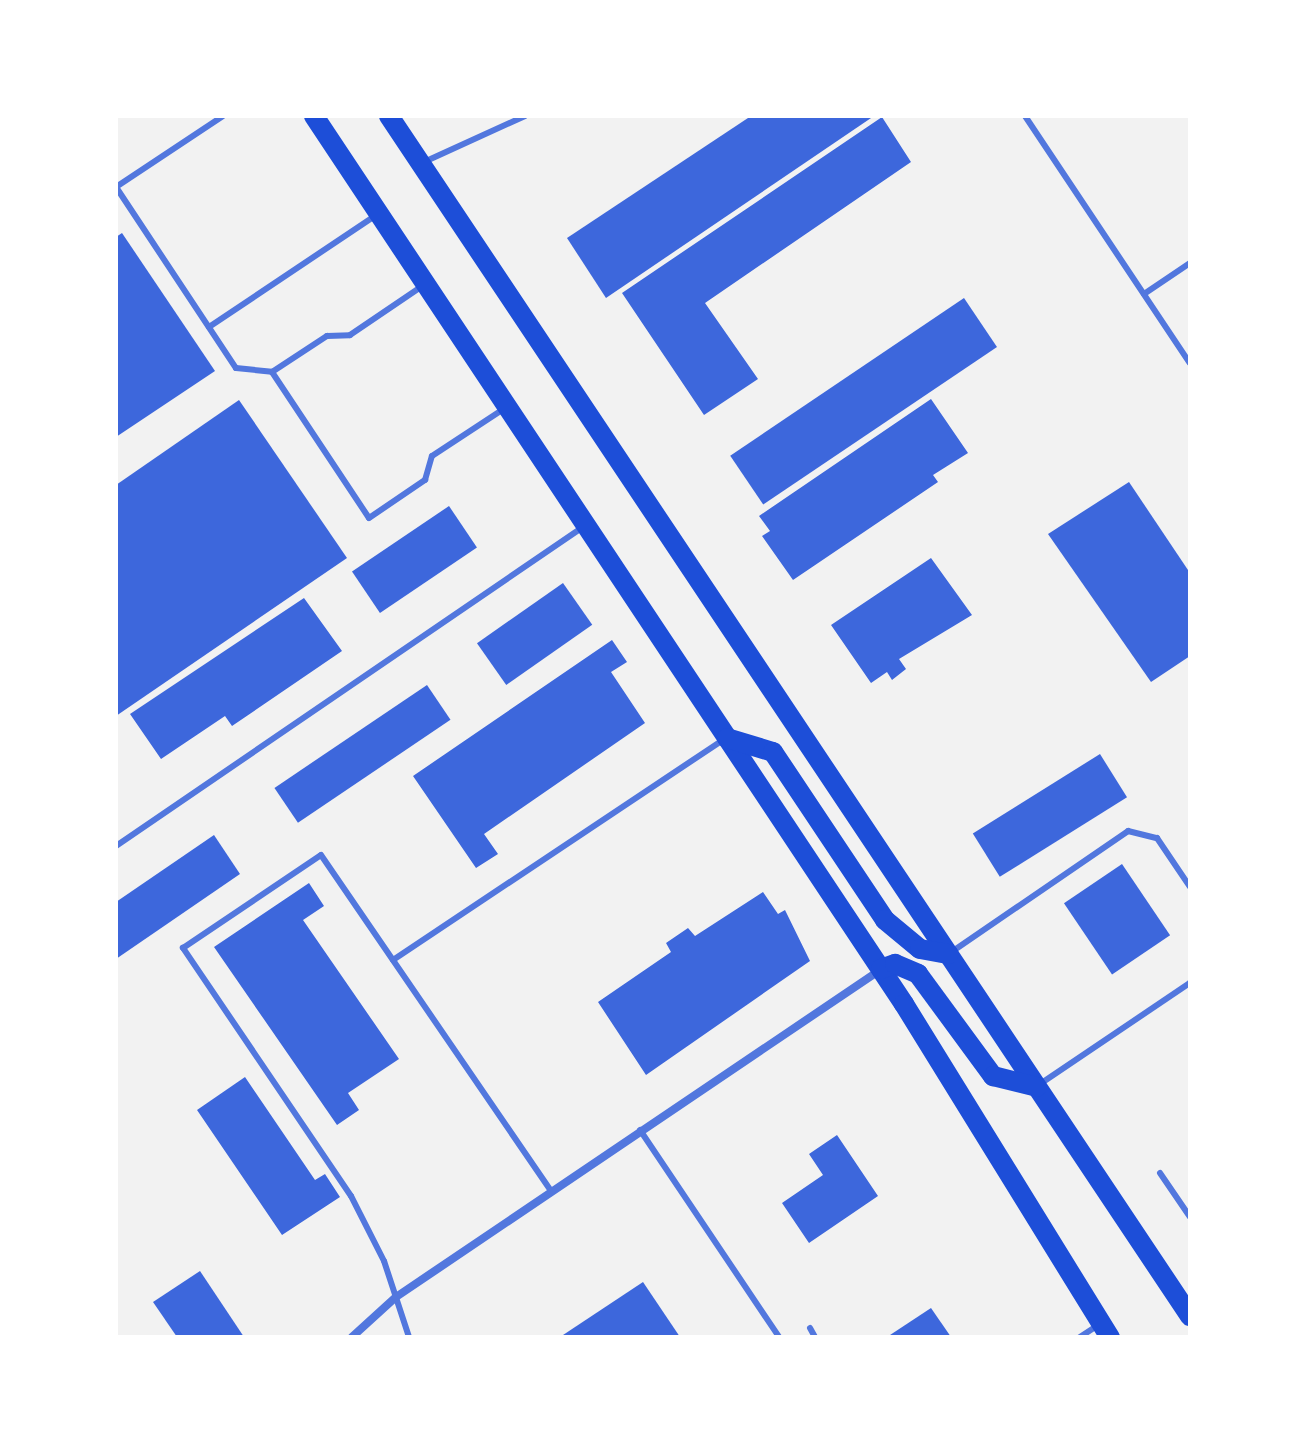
<!DOCTYPE html>
<style>
body{margin:0}
#map{position:relative;width:1306px;height:1453px;overflow:hidden;background:#f2f2f2;font-family:Lato,sans-serif}
div>[style]{position:absolute}
.building>*{inset:0;background:#3d67dc;transform-origin:0 0}
.service>*{height:6px;margin:-3px;padding:0 3px;transform-origin:3px;border-radius:3px;background:#5277de}
.minor>*{height:8px;margin:-4px;padding:0 4px;transform-origin:4px;border-radius:4px;background:#5277de}
.primary>*{height:20px;margin:-10px;padding:0 10px;transform-origin:10px;border-radius:10px;background:#1d4ed8}
span{translate:-50% -50%;white-space:nowrap;text-align:center;line-height:1.15;-webkit-text-stroke:8px #fff;paint-order:stroke}
.frame{position:absolute;inset:0;border:118px solid #fff;pointer-events:none}
</style>
<div id="map">
<div class="building">
<div style="clip-path:polygon(751px 116px,874px 116px,606px 298px,567px 238px)"></div>
<div style="clip-path:polygon(882px 117px,911px 162px,705px 303px,758px 379px,704px 415px,622px 293px)"></div>
<div style="clip-path:polygon(122px 233px,215px 371px,116px 437px,116px 237px)"></div>
<div style="left:964px;top:298px;width:59px;height:282px;rotate:56deg"></div>
<div style="clip-path:polygon(931px 399px,968px 453px,933px 475px,938px 482px,793px 580px,762px 536px,770px 531px,759px 516px)"></div>
<div style="clip-path:polygon(239px 400px,347px 558px,116px 716px,116px 485px)"></div>
<div style="clip-path:polygon(1129px 482px,1190px 573px,1190px 656px,1151px 682px,1048px 534px)"></div>
<div style="left:449px;top:506px;width:50px;height:117px;rotate:56deg"></div>
<div style="clip-path:polygon(931px 558px,972px 615px,899px 659px,906px 669px,892px 680px,887px 672px,871px 683px,831px 625px)"></div>
<div style="left:563px;top:583px;width:51px;height:105px;rotate:55deg"></div>
<div style="clip-path:polygon(304px 598px,342px 651px,232px 726px,225px 716px,161px 759px,130px 714px)"></div>
<div style="clip-path:polygon(612px 640px,627px 662px,611px 672px,645px 723px,484px 834px,498px 854px,476px 868px,413px 776px)"></div>
<div style="left:427px;top:685px;width:42px;height:184px;rotate:56deg"></div>
<div style="left:1100px;top:754px;width:51px;height:150px;rotate:58deg"></div>
<div style="clip-path:polygon(214px 835px,240px 874px,116px 959px,116px 902px)"></div>
<div style="left:1122px;top:864px;width:86px;height:70px;rotate:56deg"></div>
<div style="clip-path:polygon(309px 883px,324px 906px,303px 920px,399px 1059px,348px 1093px,359px 1110px,337px 1125px,214px 947px)"></div>
<div style="clip-path:polygon(763px 892px,778px 914px,785px 910px,810px 961px,646px 1075px,598px 1002px,671px 952px,666px 943px,688px 928px,695px 936px)"></div>
<div style="clip-path:polygon(245px 1077px,315px 1180px,325px 1174px,340px 1197px,282px 1235px,197px 1110px)"></div>
<div style="clip-path:polygon(837px 1135px,878px 1196px,809px 1243px,782px 1203px,823px 1175px,809px 1154px)"></div>
<div style="clip-path:polygon(200px 1271px,244px 1337px,177px 1337px,153px 1302px)"></div>
<div style="clip-path:polygon(643px 1282px,680px 1337px,560px 1337px)"></div>
<div style="clip-path:polygon(931px 1308px,951px 1337px,887px 1337px)"></div>
</div>
<div class="service">
<div style="left:1025px;top:116px;width:297px;rotate:56.3deg"></div>
<div style="left:424px;top:162px;width:111px;rotate:-24.5deg"></div>
<div style="left:116px;top:187px;width:217px;rotate:56.5deg"></div>
<div style="left:236px;top:368px;width:36px;rotate:6deg"></div>
<div style="left:272px;top:372px;width:66px;rotate:-33.2deg"></div>
<div style="left:327px;top:336px;width:23px;rotate:-2deg"></div>
<div style="left:350px;top:335px;width:86px;rotate:-34.1deg"></div>
<div style="left:116px;top:187px;width:128px;rotate:-33.6deg"></div>
<div style="left:1144px;top:294px;width:55px;rotate:-34deg"></div>
<div style="left:209px;top:327px;width:200px;rotate:-33.8deg"></div>
<div style="left:272px;top:372px;width:175px;rotate:56.4deg"></div>
<div style="left:369px;top:518px;width:68px;rotate:-34.2deg"></div>
<div style="left:425px;top:480px;width:25px;rotate:-74deg"></div>
<div style="left:432px;top:456px;width:87px;rotate:-33.3deg"></div>
<div style="left:116px;top:846px;width:566px;rotate:-34.34deg"></div>
<div style="left:950px;top:953px;width:216px;rotate:-34.4deg"></div>
<div style="left:1128px;top:831px;width:30px;rotate:14deg"></div>
<div style="left:1157px;top:838px;width:59px;rotate:56deg"></div>
<div style="left:393px;top:960px;width:398px;rotate:-33.7deg"></div>
<div style="left:1040px;top:1084px;width:181px;rotate:-34deg"></div>
<div style="left:640px;top:1130px;width:249px;rotate:56.1deg"></div>
<div style="left:1160px;top:1173px;width:53px;rotate:55.7deg"></div>
<div style="left:810px;top:1328px;width:10px;rotate:61deg"></div>
<div style="left:409px;top:1337px;width:80px;rotate:-108.2deg"></div>
<div style="left:384px;top:1261px;width:73px;rotate:-116.9deg"></div>
<div style="left:351px;top:1196px;width:300px;rotate:-124.1deg"></div>
<div style="left:183px;top:948px;width:166px;rotate:-34deg"></div>
<div style="left:321px;top:855px;width:406px;rotate:55.6deg"></div>
<div style="left:1080px;top:1337px;width:20px;rotate:-33deg"></div>
</div>
<div class="minor">
<div style="left:352px;top:1337px;width:59px;rotate:-42.3deg"></div>
<div style="left:396px;top:1297px;width:584px;rotate:-34.04deg"></div>
</div>
<div class="primary">
<div style="left:314px;top:116px;width:1066px;rotate:56.4deg"></div>
<div style="left:904px;top:1004px;width:392px;rotate:58.3deg"></div>
<div style="left:389px;top:116px;width:1443px;rotate:56.28deg"></div>
<div style="left:727px;top:738px;width:48px;rotate:16.9deg"></div>
<div style="left:773px;top:752px;width:202px;rotate:56.3deg"></div>
<div style="left:885px;top:920px;width:45px;rotate:39.6deg"></div>
<div style="left:920px;top:949px;width:29px;rotate:10deg"></div>
<div style="left:881px;top:969px;width:15px;rotate:-20deg"></div>
<div style="left:895px;top:964px;width:25px;rotate:23deg"></div>
<div style="left:918px;top:974px;width:127px;rotate:53.7deg"></div>
<div style="left:993px;top:1076px;width:45px;rotate:14deg"></div>
</div>
<div class="frame"></div>
</div>
